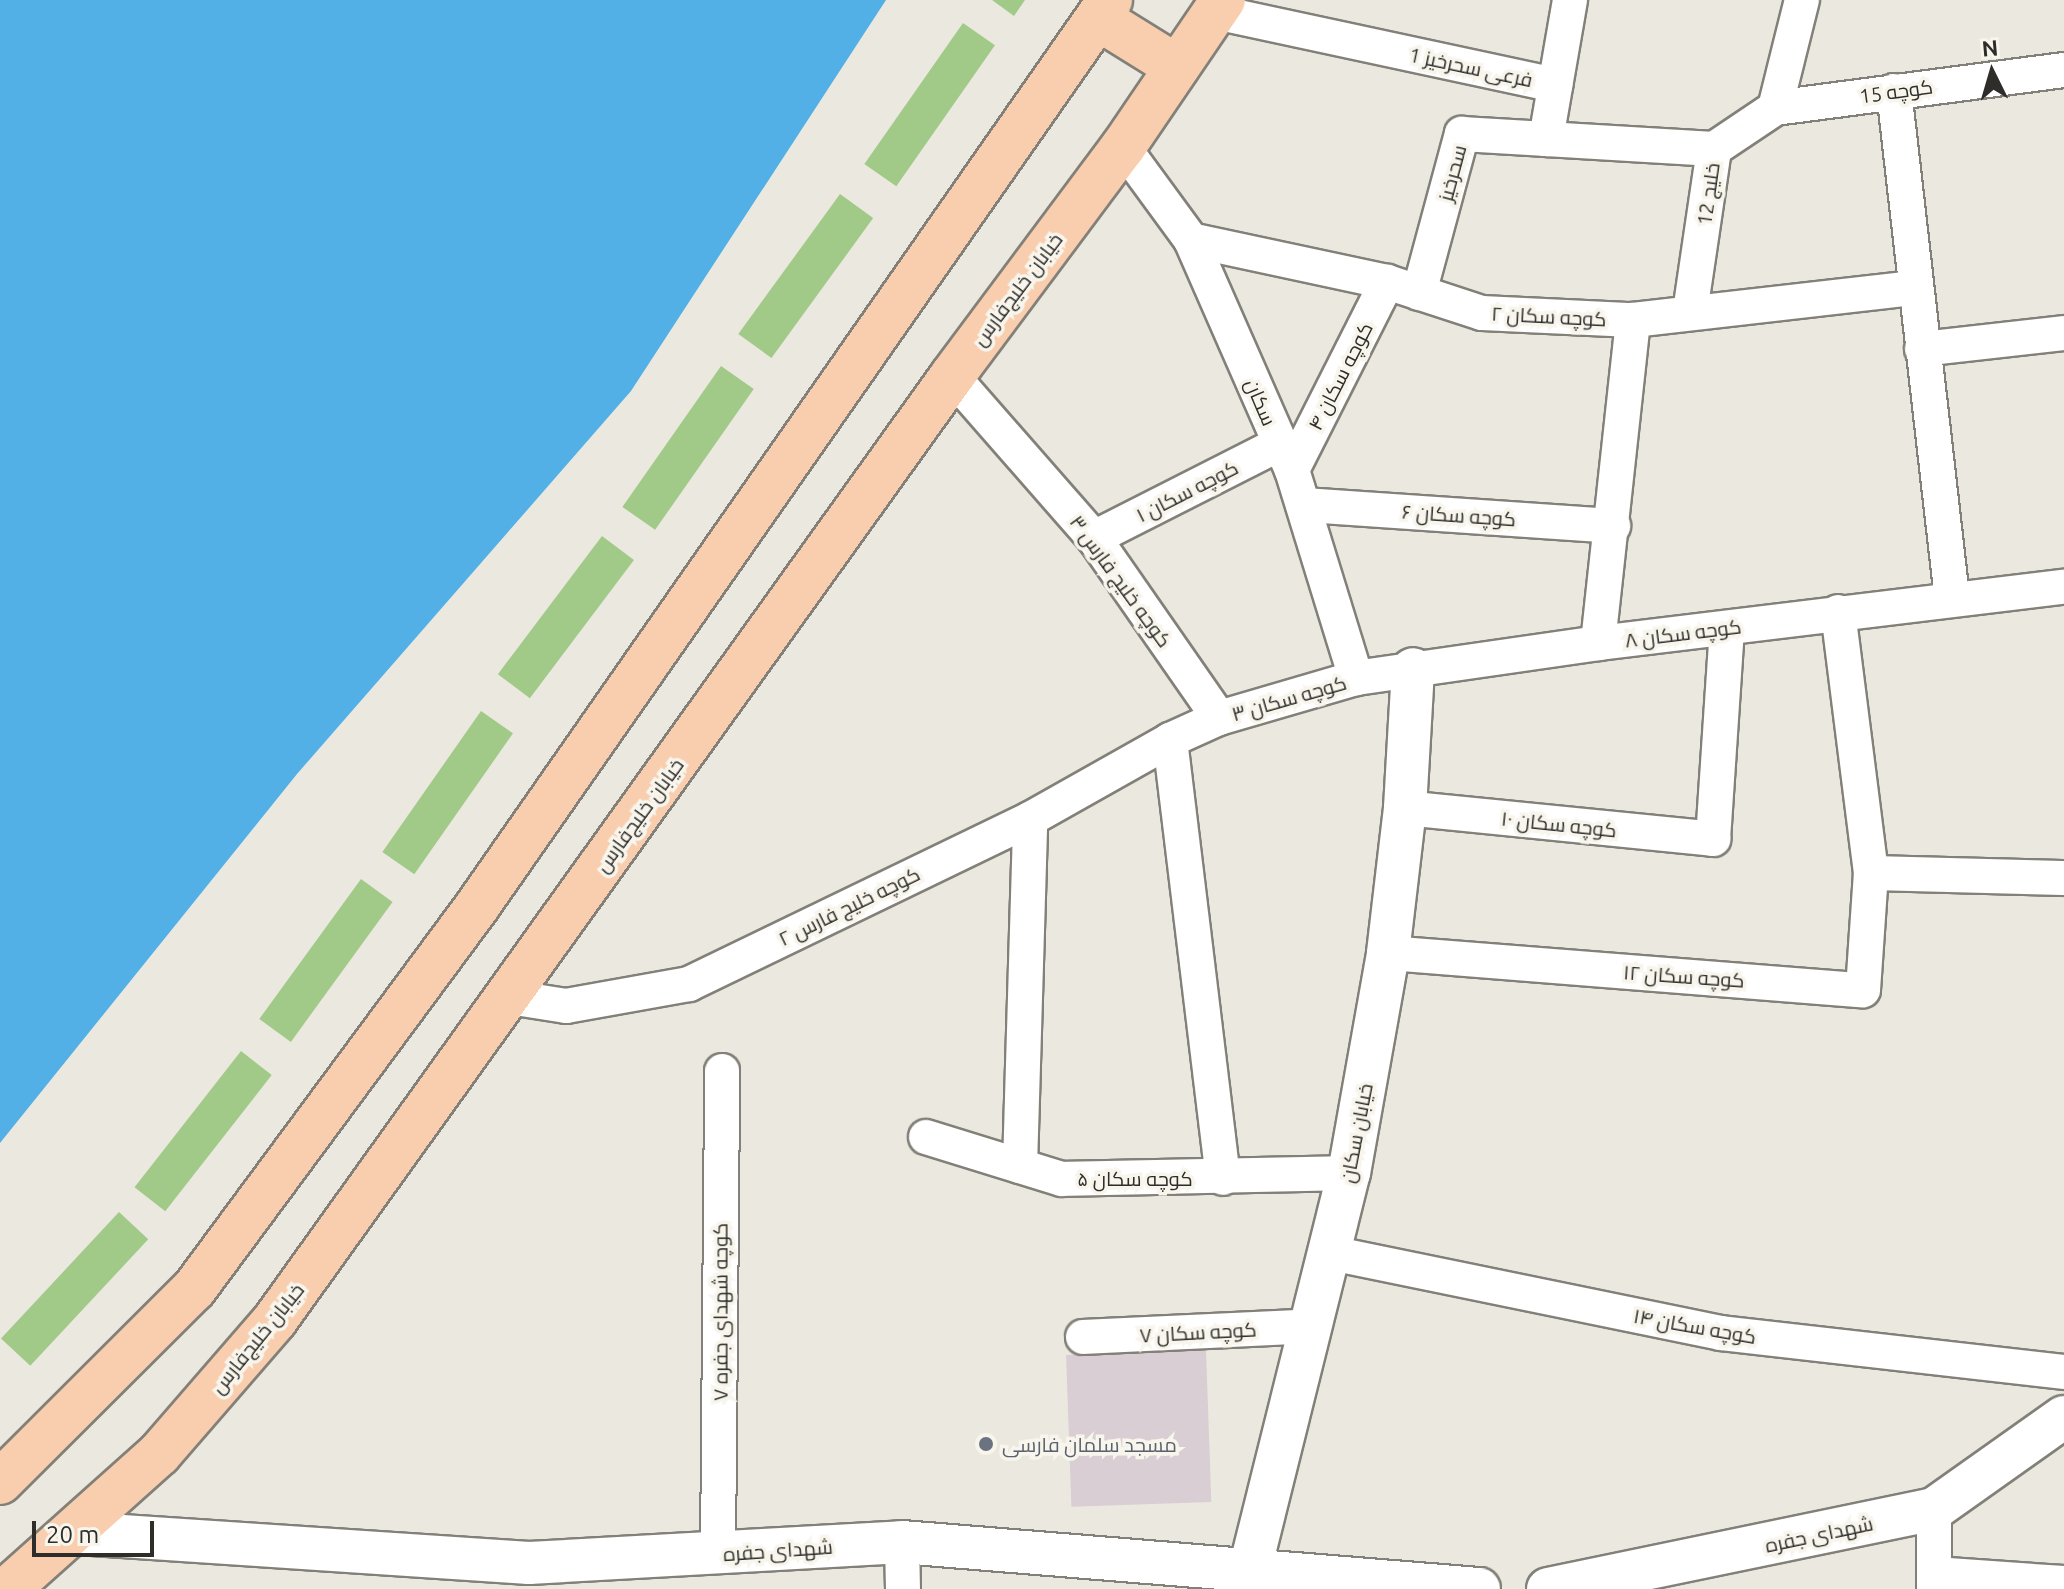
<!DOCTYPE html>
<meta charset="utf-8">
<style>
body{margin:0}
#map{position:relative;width:2064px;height:1589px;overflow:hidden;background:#ebe8df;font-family:Ubuntu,Cairo,sans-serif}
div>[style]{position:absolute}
.green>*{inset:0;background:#a1ca89;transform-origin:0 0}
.water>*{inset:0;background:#53b0e7}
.building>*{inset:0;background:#d8ced3;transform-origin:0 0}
.roads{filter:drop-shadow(2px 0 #828078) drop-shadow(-2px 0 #828078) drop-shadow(0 2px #828078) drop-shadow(0 -2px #828078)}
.minor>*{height:34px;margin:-17px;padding:0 17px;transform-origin:17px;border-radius:17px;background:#fff}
.tertiary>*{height:42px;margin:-21px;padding:0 21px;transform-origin:21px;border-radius:21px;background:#fff}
.primary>*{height:44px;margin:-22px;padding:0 22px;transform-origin:22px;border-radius:22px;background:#f8ceae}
.dots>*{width:22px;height:22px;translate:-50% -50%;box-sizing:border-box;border:4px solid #f8f5ed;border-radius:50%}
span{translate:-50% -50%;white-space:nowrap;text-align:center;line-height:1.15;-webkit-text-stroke:7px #f8f5ed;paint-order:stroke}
.street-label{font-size:20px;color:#2e2d2a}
.worship-label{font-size:20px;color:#5b616d}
.left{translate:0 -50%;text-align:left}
.north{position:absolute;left:1952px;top:32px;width:80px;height:80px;-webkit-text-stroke:6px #f8f5ed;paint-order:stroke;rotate:355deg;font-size:22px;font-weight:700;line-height:32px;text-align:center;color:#2e2d2a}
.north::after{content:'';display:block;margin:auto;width:28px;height:36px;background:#2e2d2a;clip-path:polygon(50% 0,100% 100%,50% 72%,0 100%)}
.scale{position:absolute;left:32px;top:1521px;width:122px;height:36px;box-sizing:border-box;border:4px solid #2e2d2a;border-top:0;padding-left:10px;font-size:24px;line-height:28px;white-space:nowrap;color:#2e2d2a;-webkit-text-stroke:6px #f8f5ed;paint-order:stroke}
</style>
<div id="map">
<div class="green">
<div style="clip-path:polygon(992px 0,1025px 0,1014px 16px)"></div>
<div style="left:963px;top:23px;width:39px;height:172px;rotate:35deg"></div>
<div style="left:840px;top:194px;width:41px;height:173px;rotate:36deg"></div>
<div style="left:721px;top:366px;width:40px;height:172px;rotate:35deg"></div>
<div style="left:602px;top:536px;width:40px;height:173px;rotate:37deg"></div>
<div style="left:481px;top:711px;width:39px;height:172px;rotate:35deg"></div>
<div style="left:361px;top:879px;width:39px;height:173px;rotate:36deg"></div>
<div style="left:241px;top:1051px;width:39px;height:173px;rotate:38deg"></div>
<div style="left:119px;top:1212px;width:40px;height:173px;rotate:43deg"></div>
</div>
<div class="water">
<div style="clip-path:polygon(0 0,886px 0,631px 391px,297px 774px,0 1143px)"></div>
</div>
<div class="building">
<div style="left:1206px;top:1350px;width:152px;height:140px;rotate:88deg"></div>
</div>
<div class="roads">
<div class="minor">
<div style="left:1570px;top:0;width:141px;rotate:99.8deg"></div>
<div style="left:1546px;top:139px;width:168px;rotate:3.4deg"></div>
<div style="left:1215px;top:12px;width:348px;rotate:12.1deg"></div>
<div style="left:1894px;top:91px;width:510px;rotate:83.47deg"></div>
<div style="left:1775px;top:108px;width:111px;rotate:-76deg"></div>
<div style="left:1123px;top:147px;width:115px;rotate:53.8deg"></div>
<div style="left:1191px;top:240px;width:251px;rotate:66.3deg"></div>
<div style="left:1292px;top:470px;width:218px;rotate:72.9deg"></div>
<div style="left:1191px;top:240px;width:200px;rotate:12.1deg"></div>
<div style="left:1387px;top:282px;width:100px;rotate:18.1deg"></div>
<div style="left:1482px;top:313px;width:151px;rotate:2.7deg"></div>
<div style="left:1633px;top:320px;width:283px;rotate:-6.5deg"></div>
<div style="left:1419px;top:293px;width:165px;rotate:-74.9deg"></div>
<div style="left:1462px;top:134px;width:84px;rotate:3.4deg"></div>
<div style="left:1690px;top:312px;width:165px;rotate:-81.6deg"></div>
<div style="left:1714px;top:149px;width:73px;rotate:-33.9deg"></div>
<div style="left:1775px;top:108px;width:291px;rotate:-7.5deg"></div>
<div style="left:1922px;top:349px;width:143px;rotate:-6.4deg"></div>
<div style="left:952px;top:376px;width:215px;rotate:48.8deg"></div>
<div style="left:1094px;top:538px;width:219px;rotate:55.2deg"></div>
<div style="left:1292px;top:470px;width:211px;rotate:-63.2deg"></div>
<div style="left:1306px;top:505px;width:308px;rotate:3.9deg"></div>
<div style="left:1094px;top:538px;width:208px;rotate:-26.9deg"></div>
<div style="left:1598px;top:643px;width:325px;rotate:-83.8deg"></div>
<div style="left:1170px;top:740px;width:441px;rotate:83.1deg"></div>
<div style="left:1405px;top:808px;width:310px;rotate:5.7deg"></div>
<div style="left:1713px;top:839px;width:211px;rotate:-86.2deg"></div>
<div style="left:1871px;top:873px;width:193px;rotate:1.5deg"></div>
<div style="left:1388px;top:953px;width:476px;rotate:4.5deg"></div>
<div style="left:1863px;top:990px;width:117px;rotate:-86.1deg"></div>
<div style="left:1871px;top:873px;width:263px;rotate:-97.2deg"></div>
<div style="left:509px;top:997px;width:58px;rotate:9deg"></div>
<div style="left:566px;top:1006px;width:125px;rotate:-10.1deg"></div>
<div style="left:689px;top:984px;width:379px;rotate:-25.8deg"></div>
<div style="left:1030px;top:819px;width:161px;rotate:-29.4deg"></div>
<div style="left:1170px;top:740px;width:54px;rotate:-24.2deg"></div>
<div style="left:1219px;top:718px;width:143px;rotate:-16.3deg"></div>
<div style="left:1356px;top:678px;width:245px;rotate:-8.2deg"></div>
<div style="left:1598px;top:643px;width:469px;rotate:-6.9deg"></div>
<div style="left:926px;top:1137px;width:142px;rotate:17.2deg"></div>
<div style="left:1062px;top:1179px;width:287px;rotate:-1.2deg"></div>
<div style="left:1020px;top:1166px;width:347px;rotate:-88.3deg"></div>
<div style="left:1331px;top:1253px;width:398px;rotate:11.6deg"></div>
<div style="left:1721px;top:1333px;width:345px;rotate:6.5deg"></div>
<div style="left:1083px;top:1337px;width:230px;rotate:-2.7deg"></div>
<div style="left:1934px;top:1509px;width:80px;rotate:90deg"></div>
<div style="left:902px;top:1542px;width:47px;rotate:88.8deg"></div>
<div style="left:718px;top:1554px;width:483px;rotate:-89.5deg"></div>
<div style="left:1934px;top:1574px;width:130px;rotate:4deg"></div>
</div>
<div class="tertiary">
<div style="left:77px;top:1533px;width:453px;rotate:3.8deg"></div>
<div style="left:529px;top:1563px;width:374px;rotate:-3.2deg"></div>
<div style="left:902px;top:1542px;width:579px;rotate:4.66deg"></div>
<div style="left:1245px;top:1589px;width:429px;rotate:-76deg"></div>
<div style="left:1349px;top:1173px;width:223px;rotate:-79.9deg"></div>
<div style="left:1388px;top:953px;width:146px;rotate:-83.3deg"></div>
<div style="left:1405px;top:808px;width:139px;rotate:-86.7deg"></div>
<div style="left:1548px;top:1589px;width:394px;rotate:-11.7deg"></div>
<div style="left:1934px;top:1509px;width:159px;rotate:-35.3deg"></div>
</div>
<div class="primary">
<div style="left:1098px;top:18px;width:93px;rotate:31.8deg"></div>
<div style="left:0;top:1482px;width:274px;rotate:-44.9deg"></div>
<div style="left:194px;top:1289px;width:478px;rotate:-53.5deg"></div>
<div style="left:478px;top:905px;width:1104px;rotate:-55.07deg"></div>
<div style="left:8px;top:1589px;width:203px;rotate:-41.8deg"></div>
<div style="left:159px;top:1454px;width:177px;rotate:-49.1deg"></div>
<div style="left:275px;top:1320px;width:1162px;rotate:-54.35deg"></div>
<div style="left:952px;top:376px;width:286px;rotate:-53.3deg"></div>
<div style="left:1123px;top:147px;width:178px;rotate:-55.8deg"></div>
</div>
</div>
<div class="dots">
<div style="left:986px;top:1444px;background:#6b7280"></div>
</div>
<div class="street-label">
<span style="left:1471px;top:67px;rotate:12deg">فرعی سحرخیز 1</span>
<span style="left:1896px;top:91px;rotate:-8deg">کوچه 15</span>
<span style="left:1452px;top:173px;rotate:-75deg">سحرخیز</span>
<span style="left:1708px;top:194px;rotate:-82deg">خلیج 12</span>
<span style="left:1017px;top:289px;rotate:-53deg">خیابان خلیج‌فارس</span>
<span style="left:1549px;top:316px;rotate:3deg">کوچه سکان ۲</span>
<span style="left:1340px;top:376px;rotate:-63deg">کوچه سکان ۴</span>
<span style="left:1261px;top:402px;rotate:67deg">سکان</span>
<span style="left:1187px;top:491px;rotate:-27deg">کوچه سکان ۱</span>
<span style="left:1459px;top:515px;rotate:4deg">کوچه سکان ۶</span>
<span style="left:1121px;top:581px;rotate:54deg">کوچه خلیج فارس ۳</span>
<span style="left:1683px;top:633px;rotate:-7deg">کوچه سکان ۸</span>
<span style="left:1289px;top:698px;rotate:-16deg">کوچه سکان ۳</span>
<span style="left:639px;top:815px;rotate:-54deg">خیابان خلیج‌فارس</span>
<span style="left:1559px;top:824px;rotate:6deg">کوچه سکان ۱۰</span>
<span style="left:849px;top:906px;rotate:-26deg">کوچه خلیج فارس ۲</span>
<span style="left:1684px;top:976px;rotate:4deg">کوچه سکان ۱۲</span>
<span style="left:1356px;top:1133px;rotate:-79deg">خیابان سکان</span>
<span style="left:1135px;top:1178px">کوچه سکان ۵</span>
<span style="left:720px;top:1312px;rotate:-90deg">کوچه شهدای جفره ۷</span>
<span style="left:1695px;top:1326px;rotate:10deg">کوچه سکان ۱۴</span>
<span style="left:1198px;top:1332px;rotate:-3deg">کوچه سکان ۷</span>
<span style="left:257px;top:1338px;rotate:-51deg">خیابان خلیج‌فارس</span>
<span style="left:1819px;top:1534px;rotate:-12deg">شهدای جفره</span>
<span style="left:778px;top:1550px;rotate:-4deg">شهدای جفره</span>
</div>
<div class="worship-label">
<span class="left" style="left:1002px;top:1444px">مسجد سلمان فارسی</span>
</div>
<div class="north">N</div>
<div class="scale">20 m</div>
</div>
